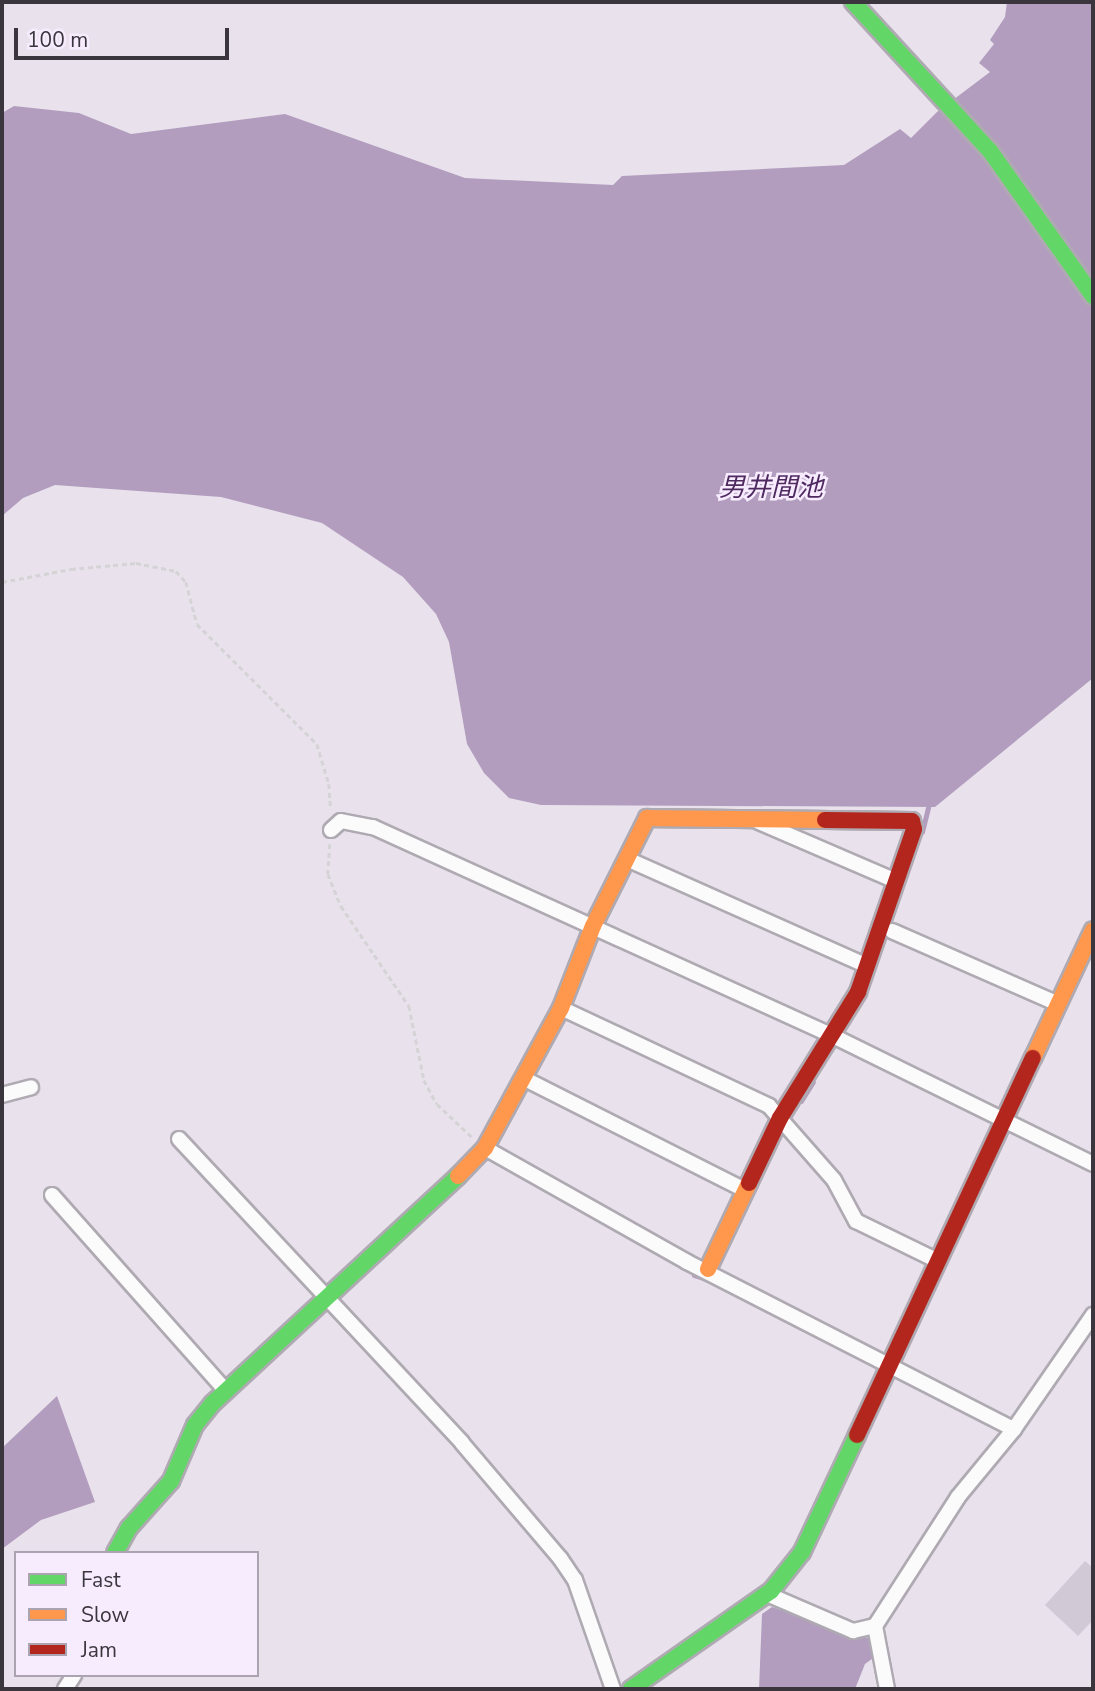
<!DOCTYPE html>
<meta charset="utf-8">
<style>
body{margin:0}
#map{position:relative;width:1095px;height:1691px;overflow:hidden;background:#e9e2ed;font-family:"Nunito Sans","Noto Sans JP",sans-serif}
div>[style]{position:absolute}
.water>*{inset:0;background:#b29dbe}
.stream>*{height:4.5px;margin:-2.25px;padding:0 2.25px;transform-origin:2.25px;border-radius:2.25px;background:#b29dbe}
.building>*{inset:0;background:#d2c9d7}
.path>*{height:2.5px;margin-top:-1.25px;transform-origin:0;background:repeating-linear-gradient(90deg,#d5d3d5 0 5px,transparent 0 8.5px)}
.roads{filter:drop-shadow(2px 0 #afaab2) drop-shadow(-2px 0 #afaab2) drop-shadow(0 2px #afaab2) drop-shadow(0 -2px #afaab2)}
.street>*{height:14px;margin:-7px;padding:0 7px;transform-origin:7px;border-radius:7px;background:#fcfbfc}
.fast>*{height:16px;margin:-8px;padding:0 8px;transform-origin:8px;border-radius:8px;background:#63d668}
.slow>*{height:16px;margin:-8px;padding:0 8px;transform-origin:8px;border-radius:8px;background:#ff974d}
.jam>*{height:16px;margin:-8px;padding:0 8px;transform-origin:8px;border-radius:8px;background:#b3261e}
span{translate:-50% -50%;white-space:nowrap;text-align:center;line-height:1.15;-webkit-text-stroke:5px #f7ecfe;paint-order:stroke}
.water-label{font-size:26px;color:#4f2a61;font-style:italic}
.frame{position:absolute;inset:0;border:4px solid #3b363e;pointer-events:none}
.legend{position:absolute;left:14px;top:1551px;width:245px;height:126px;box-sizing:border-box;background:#f7ecfe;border:2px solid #aca3b1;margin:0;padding:9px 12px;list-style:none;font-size:21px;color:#3b363e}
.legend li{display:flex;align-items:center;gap:14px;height:35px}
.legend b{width:35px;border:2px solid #aca3b1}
.scale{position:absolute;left:14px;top:28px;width:215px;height:32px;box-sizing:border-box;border:4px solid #3b363e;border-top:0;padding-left:9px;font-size:21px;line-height:24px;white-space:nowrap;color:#3b363e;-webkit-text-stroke:5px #f7ecfe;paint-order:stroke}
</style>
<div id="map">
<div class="water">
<div style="clip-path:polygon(1007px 2px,1093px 2px,1093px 678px,935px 807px,541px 805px,509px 798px,484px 773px,467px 744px,449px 642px,436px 614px,403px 577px,322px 523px,221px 497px,55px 485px,23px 498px,2px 516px,2px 113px,14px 106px,79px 113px,131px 134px,285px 114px,465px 178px,613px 185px,622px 176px,844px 165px,900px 129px,911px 138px,937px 112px,990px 72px,979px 63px,994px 44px,990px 40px,1005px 17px)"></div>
<div style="clip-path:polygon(57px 1396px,95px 1502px,41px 1520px,2px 1549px,2px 1448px)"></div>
<div style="clip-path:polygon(772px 1607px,868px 1638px,876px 1646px,876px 1656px,865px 1664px,855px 1689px,759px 1689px,762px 1614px)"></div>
</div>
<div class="stream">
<div style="left:922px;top:832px;width:30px;rotate:-76deg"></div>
<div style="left:801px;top:1101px;width:22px;rotate:-58deg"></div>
<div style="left:694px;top:1275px;width:13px;rotate:18deg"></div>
</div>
<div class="building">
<div style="clip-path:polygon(1085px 1561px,1093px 1568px,1093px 1620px,1078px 1636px,1045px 1605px)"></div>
</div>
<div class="path">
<div style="left:2px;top:582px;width:70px;rotate:-10.7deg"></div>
<div style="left:71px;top:569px;width:65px;rotate:-5.3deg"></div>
<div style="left:136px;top:563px;width:41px;rotate:11.3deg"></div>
<div style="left:176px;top:571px;width:15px;rotate:48deg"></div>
<div style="left:186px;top:582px;width:43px;rotate:75.3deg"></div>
<div style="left:197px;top:624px;width:170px;rotate:45deg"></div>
<div style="left:317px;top:744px;width:42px;rotate:73.3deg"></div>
<div style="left:329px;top:784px;width:26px;rotate:86deg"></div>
<div style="left:330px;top:844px;width:30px;rotate:94deg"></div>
<div style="left:328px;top:874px;width:35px;rotate:68deg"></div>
<div style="left:341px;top:906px;width:121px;rotate:55.8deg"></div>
<div style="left:409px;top:1006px;width:76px;rotate:78.5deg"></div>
<div style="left:424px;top:1080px;width:27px;rotate:62deg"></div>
<div style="left:437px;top:1104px;width:48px;rotate:43.3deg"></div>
</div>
<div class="roads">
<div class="street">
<div style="left:759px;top:822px;width:149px;rotate:23.3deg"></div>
<div style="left:331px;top:830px;width:13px;rotate:-42deg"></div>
<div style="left:341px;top:821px;width:33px;rotate:11deg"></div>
<div style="left:373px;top:827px;width:505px;rotate:24.43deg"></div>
<div style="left:833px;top:1036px;width:290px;rotate:26.2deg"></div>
<div style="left:627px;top:859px;width:261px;rotate:24deg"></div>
<div style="left:892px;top:931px;width:181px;rotate:23.7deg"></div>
<div style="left:561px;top:1008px;width:230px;rotate:25.2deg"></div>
<div style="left:769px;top:1106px;width:98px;rotate:48.7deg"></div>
<div style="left:834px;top:1180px;width:47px;rotate:61.8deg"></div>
<div style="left:856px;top:1221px;width:91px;rotate:26deg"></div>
<div style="left:525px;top:1079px;width:244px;rotate:26.8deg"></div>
<div style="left:2px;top:1095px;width:30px;rotate:-15deg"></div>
<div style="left:179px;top:1139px;width:415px;rotate:47deg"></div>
<div style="left:462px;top:1443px;width:151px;rotate:49.6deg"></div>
<div style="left:560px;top:1558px;width:27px;rotate:56deg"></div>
<div style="left:575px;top:1580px;width:115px;rotate:70.8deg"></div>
<div style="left:485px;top:1148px;width:232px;rotate:29.4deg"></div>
<div style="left:687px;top:1262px;width:367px;rotate:27.1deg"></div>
<div style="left:52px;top:1195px;width:262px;rotate:48.4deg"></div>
<div style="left:767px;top:1594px;width:94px;rotate:23.3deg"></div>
<div style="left:853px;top:1631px;width:23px;rotate:-13deg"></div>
<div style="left:875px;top:1626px;width:153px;rotate:-57.2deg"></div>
<div style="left:958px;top:1497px;width:88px;rotate:-50.5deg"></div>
<div style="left:1014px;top:1429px;width:139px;rotate:-55.3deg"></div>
<div style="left:875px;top:1626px;width:64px;rotate:79.2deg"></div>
<div style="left:65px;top:1689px;width:17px;rotate:-57deg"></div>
</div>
<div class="fast">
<div style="left:853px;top:2px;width:202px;rotate:47.4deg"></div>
<div style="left:990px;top:151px;width:178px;rotate:54.6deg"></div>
<div style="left:115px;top:1553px;width:29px;rotate:-61deg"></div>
<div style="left:129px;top:1528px;width:63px;rotate:-48.2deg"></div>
<div style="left:171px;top:1481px;width:61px;rotate:-66.8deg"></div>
<div style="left:195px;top:1425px;width:28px;rotate:-51deg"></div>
<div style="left:213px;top:1403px;width:334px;rotate:-42.8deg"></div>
<div style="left:631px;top:1689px;width:171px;rotate:-35deg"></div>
<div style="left:771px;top:1591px;width:50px;rotate:-51.5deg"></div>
<div style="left:802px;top:1552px;width:129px;rotate:-64.8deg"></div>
</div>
<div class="slow">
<div style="left:1033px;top:1058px;width:141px;rotate:-64.9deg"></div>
<div style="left:458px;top:1176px;width:39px;rotate:-46deg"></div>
<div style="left:485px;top:1148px;width:159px;rotate:-61.5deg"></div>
<div style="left:561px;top:1008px;width:88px;rotate:-68.7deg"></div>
<div style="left:593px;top:926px;width:121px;rotate:-63.4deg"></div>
<div style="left:647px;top:818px;width:178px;rotate:0.6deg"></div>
<div style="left:708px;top:1269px;width:95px;rotate:-64.5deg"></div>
</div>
<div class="jam">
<div style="left:749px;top:1183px;width:72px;rotate:-64.5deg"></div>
<div style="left:780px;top:1118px;width:148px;rotate:-58.2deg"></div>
<div style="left:858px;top:992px;width:172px;rotate:-71deg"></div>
<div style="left:914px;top:829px;width:8px;rotate:-104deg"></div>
<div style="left:912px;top:821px;width:87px;rotate:-179.3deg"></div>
<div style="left:857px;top:1435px;width:416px;rotate:-65deg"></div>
</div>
</div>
<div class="water-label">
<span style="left:771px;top:488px">男井間池</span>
</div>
<div class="frame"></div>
<ul class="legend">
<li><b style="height:9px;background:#63d668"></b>Fast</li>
<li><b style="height:9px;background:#ff974d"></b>Slow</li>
<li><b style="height:9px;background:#b3261e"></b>Jam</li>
</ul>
<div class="scale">100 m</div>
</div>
